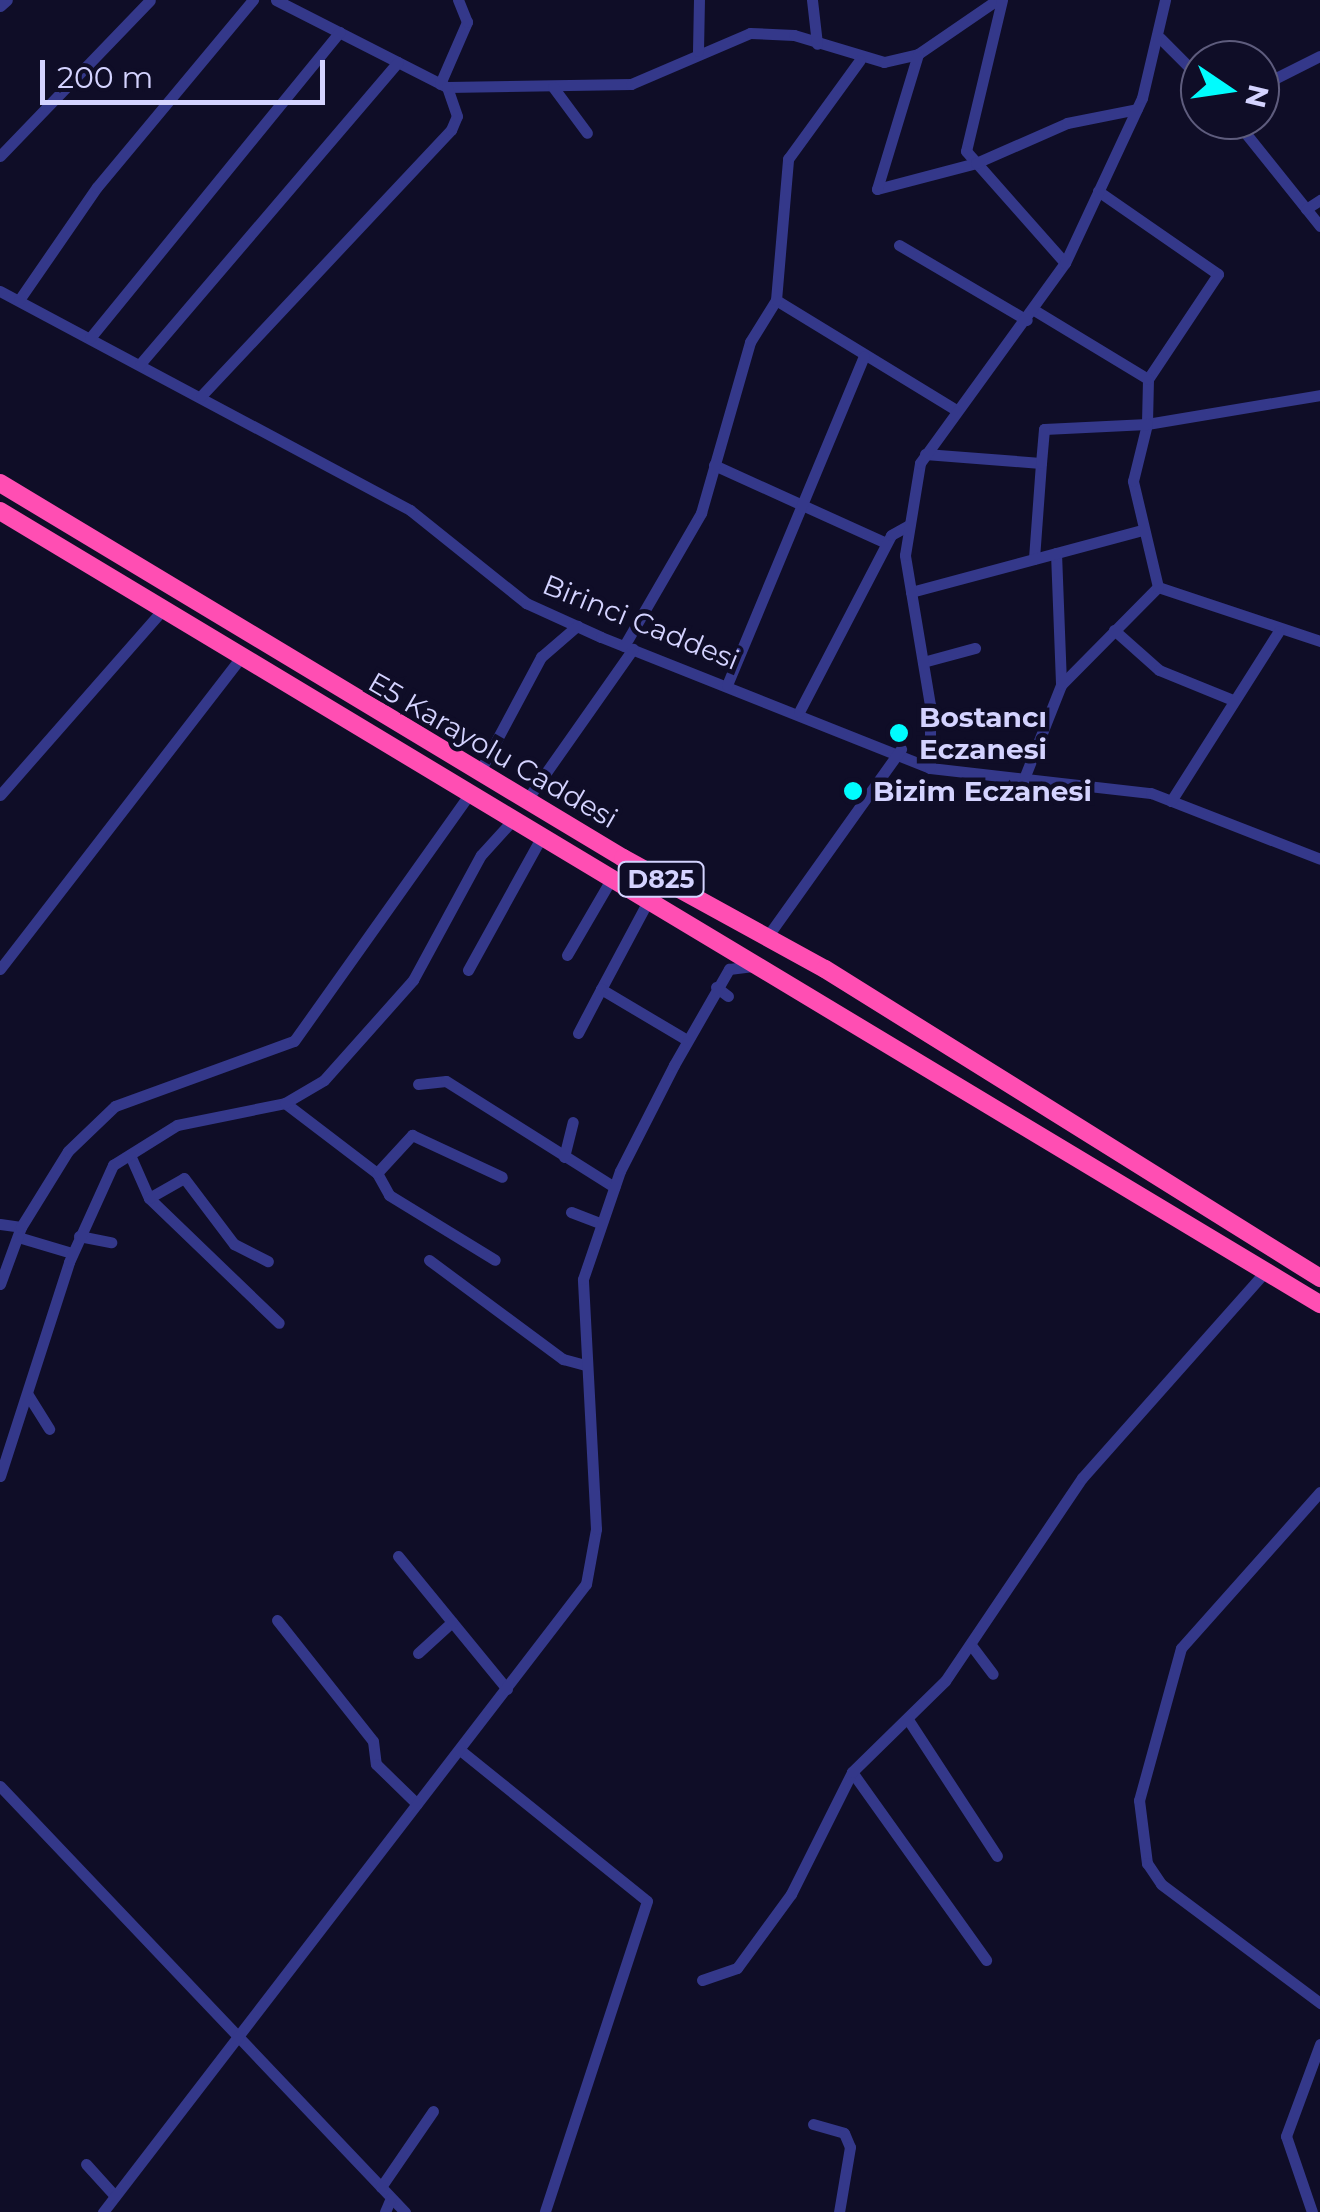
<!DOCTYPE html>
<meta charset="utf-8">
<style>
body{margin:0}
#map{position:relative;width:1320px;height:2212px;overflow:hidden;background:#0f0d27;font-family:Montserrat,sans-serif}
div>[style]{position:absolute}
.minor>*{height:11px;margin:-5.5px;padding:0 5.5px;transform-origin:5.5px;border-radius:5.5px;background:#34388a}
.highway>*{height:18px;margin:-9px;padding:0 9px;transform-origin:9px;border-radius:9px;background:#ff4eb3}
.dots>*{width:28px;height:28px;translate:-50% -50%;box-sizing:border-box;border:5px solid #0f0d27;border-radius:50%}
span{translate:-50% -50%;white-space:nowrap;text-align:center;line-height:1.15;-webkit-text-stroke:9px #0f0d27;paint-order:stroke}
.shield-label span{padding:2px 8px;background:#0f0d27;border:2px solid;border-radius:8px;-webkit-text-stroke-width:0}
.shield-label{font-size:25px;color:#d4d3ff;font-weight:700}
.street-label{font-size:28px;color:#d4d3ff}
.poi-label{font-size:28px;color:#d4d3ff;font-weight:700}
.left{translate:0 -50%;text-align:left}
.north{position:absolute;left:1180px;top:40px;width:100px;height:100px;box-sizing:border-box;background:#0f0d27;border:2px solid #5e5c7d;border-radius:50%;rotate:103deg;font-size:28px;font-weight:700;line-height:40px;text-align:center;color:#d4d3ff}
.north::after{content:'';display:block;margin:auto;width:35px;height:45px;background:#00fcfe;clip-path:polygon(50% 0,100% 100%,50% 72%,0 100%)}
.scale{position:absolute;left:40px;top:60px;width:285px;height:45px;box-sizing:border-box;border:5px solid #d4d3ff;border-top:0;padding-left:12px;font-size:30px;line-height:35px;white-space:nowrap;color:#d4d3ff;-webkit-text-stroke:8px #0f0d27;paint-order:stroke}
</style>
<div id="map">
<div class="minor">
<div style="left:276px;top:0;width:192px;rotate:27deg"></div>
<div style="left:447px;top:87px;width:184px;rotate:-0.9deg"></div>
<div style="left:631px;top:84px;width:129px;rotate:-23.2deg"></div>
<div style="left:750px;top:33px;width:44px;rotate:2.6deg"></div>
<div style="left:794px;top:35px;width:94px;rotate:16.7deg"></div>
<div style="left:884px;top:62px;width:35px;rotate:-13deg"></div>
<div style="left:918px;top:54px;width:96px;rotate:-34.4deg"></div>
<div style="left:812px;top:0;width:44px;rotate:83.5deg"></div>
<div style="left:1002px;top:0;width:155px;rotate:103.4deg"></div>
<div style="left:966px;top:151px;width:149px;rotate:48.5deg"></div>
<div style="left:0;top:6px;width:9px;rotate:-41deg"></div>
<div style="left:1160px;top:38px;width:57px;rotate:45deg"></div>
<div style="left:698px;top:51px;width:51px;rotate:-88.9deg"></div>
<div style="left:440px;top:84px;width:68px;rotate:-66.5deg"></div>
<div style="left:467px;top:22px;width:24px;rotate:-112deg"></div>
<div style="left:1260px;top:86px;width:67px;rotate:-26.6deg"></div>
<div style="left:553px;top:87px;width:57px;rotate:53.5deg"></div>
<div style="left:1235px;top:120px;width:136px;rotate:51.3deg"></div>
<div style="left:0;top:156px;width:216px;rotate:-46.1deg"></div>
<div style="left:877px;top:189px;width:102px;rotate:-14.7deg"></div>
<div style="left:976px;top:163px;width:99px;rotate:-23.7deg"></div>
<div style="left:1067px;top:123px;width:71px;rotate:-11.3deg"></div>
<div style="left:877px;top:189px;width:141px;rotate:-73.1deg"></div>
<div style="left:1098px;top:191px;width:146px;rotate:34.7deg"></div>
<div style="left:1218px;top:274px;width:126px;rotate:123.7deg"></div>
<div style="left:1148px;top:379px;width:45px;rotate:91.3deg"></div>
<div style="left:1147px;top:424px;width:175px;rotate:-9.5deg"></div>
<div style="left:1306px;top:209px;width:17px;rotate:-33deg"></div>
<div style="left:899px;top:245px;width:148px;rotate:30.4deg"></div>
<div style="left:0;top:291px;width:465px;rotate:28.1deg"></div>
<div style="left:410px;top:510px;width:149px;rotate:38.7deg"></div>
<div style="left:526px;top:603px;width:82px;rotate:24.4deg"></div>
<div style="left:601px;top:637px;width:354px;rotate:21.7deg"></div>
<div style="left:930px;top:768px;width:222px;rotate:6.5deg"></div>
<div style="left:1151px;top:793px;width:181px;rotate:21.3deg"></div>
<div style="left:19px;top:300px;width:137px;rotate:-55.4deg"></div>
<div style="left:97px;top:187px;width:244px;rotate:-50.2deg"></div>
<div style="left:776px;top:300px;width:211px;rotate:31.4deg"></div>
<div style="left:1034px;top:310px;width:133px;rotate:31.2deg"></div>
<div style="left:90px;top:338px;width:395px;rotate:-50.8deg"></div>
<div style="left:140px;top:364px;width:397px;rotate:-49.5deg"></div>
<div style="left:201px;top:396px;width:365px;rotate:-46.8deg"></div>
<div style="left:451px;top:130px;width:15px;rotate:-67deg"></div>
<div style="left:457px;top:116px;width:31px;rotate:-109deg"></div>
<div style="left:925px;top:454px;width:116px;rotate:4.4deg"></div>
<div style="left:1041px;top:463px;width:96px;rotate:94.2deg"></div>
<div style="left:714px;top:465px;width:189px;rotate:24.4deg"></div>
<div style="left:1056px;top:553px;width:132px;rotate:87.8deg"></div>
<div style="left:1158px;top:587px;width:171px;rotate:18.4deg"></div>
<div style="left:911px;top:592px;width:236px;rotate:-15deg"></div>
<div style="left:1114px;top:630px;width:60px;rotate:41.6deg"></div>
<div style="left:1159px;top:670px;width:80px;rotate:22.1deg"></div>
<div style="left:624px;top:646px;width:154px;rotate:-59.9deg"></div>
<div style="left:701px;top:513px;width:178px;rotate:-74deg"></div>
<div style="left:750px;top:342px;width:49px;rotate:-58.2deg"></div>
<div style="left:776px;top:300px;width:142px;rotate:-85.1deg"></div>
<div style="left:788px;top:159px;width:122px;rotate:-54deg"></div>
<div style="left:923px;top:662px;width:54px;rotate:-15.1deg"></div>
<div style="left:727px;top:685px;width:356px;rotate:-67.4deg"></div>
<div style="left:799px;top:712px;width:199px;rotate:-62.5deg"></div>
<div style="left:891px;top:535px;width:21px;rotate:-29deg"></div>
<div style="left:930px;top:768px;width:63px;rotate:-90deg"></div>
<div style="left:930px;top:705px;width:152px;rotate:-99.5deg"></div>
<div style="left:905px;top:555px;width:93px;rotate:-80.7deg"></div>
<div style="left:920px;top:463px;width:247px;rotate:-54.1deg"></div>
<div style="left:1065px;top:263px;width:182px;rotate:-65deg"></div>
<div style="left:1142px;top:98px;width:101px;rotate:-76.8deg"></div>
<div style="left:479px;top:773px;width:132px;rotate:-61.9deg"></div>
<div style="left:541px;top:657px;width:48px;rotate:-40.7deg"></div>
<div style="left:1025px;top:776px;width:98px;rotate:-68.4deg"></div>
<div style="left:1061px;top:685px;width:138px;rotate:-45.3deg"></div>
<div style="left:1158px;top:587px;width:109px;rotate:-103.3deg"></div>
<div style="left:1133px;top:481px;width:59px;rotate:-76.2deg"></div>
<div style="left:1147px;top:424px;width:103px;rotate:177.2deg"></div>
<div style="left:1044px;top:429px;width:34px;rotate:95deg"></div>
<div style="left:0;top:795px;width:242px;rotate:-48.7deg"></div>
<div style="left:526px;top:801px;width:186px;rotate:-54.9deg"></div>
<div style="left:1171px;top:801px;width:201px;rotate:-57.6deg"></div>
<div style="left:647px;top:903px;width:98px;rotate:118.1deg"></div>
<div style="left:601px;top:989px;width:100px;rotate:30.7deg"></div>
<div style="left:767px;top:937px;width:231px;rotate:-54.5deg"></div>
<div style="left:567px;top:955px;width:86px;rotate:-59.8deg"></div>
<div style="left:0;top:969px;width:391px;rotate:-52.3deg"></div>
<div style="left:468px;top:970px;width:151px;rotate:-61.1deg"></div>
<div style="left:716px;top:987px;width:15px;rotate:37deg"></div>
<div style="left:578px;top:1033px;width:50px;rotate:-62.4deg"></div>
<div style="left:418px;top:1084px;width:28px;rotate:-6deg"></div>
<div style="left:446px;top:1081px;width:199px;rotate:32.2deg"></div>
<div style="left:285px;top:1103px;width:116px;rotate:37.3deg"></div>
<div style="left:377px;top:1173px;width:25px;rotate:61deg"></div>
<div style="left:389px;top:1195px;width:124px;rotate:31.5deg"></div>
<div style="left:130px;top:1155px;width:47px;rotate:66.2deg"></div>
<div style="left:149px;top:1198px;width:180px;rotate:43.9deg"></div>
<div style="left:564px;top:1157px;width:36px;rotate:-76deg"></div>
<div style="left:377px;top:1173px;width:52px;rotate:-47.4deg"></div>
<div style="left:412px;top:1135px;width:99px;rotate:25deg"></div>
<div style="left:149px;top:1198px;width:40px;rotate:-29.7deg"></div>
<div style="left:184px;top:1178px;width:83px;rotate:52.9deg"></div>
<div style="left:234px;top:1244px;width:38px;rotate:27deg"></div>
<div style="left:571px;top:1212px;width:31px;rotate:21deg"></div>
<div style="left:0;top:1224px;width:21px;rotate:8deg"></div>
<div style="left:79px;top:1236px;width:33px;rotate:11deg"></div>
<div style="left:18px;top:1237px;width:56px;rotate:16.5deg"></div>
<div style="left:429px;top:1260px;width:167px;rotate:36.5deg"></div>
<div style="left:563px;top:1359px;width:24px;rotate:15deg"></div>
<div style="left:0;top:1284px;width:61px;rotate:-69.8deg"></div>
<div style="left:21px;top:1227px;width:89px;rotate:-58.3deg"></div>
<div style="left:68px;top:1151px;width:65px;rotate:-43.8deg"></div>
<div style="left:115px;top:1106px;width:190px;rotate:-20deg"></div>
<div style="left:294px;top:1041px;width:301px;rotate:-54.6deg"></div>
<div style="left:28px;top:1395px;width:40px;rotate:58deg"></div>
<div style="left:0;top:1476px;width:225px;rotate:-72.1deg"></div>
<div style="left:69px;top:1262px;width:107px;rotate:-65.6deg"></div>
<div style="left:113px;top:1165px;width:75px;rotate:-32deg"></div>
<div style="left:177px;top:1125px;width:110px;rotate:-11.5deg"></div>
<div style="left:285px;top:1103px;width:45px;rotate:-30.5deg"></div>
<div style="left:324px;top:1080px;width:134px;rotate:-48.3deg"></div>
<div style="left:413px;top:980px;width:142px;rotate:-61.5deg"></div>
<div style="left:481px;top:855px;width:45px;rotate:-47.7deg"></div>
<div style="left:1320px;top:1492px;width:209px;rotate:131.7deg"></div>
<div style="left:1181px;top:1648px;width:158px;rotate:105.4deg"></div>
<div style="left:1139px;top:1800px;width:64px;rotate:82.8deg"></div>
<div style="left:1147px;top:1863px;width:25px;rotate:56deg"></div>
<div style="left:1161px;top:1884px;width:199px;rotate:36.8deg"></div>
<div style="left:398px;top:1556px;width:172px;rotate:50.7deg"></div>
<div style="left:277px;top:1620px;width:154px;rotate:51.6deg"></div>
<div style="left:373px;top:1741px;width:23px;rotate:83deg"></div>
<div style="left:376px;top:1764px;width:57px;rotate:44.3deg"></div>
<div style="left:971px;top:1645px;width:36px;rotate:53deg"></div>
<div style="left:418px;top:1653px;width:46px;rotate:-42.4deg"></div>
<div style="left:909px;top:1721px;width:161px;rotate:56.9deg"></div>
<div style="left:460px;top:1750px;width:240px;rotate:38.9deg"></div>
<div style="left:647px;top:1901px;width:327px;rotate:108.2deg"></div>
<div style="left:852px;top:1772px;width:231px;rotate:54.5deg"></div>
<div style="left:0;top:1786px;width:588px;rotate:46.45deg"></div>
<div style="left:702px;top:1980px;width:37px;rotate:-19deg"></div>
<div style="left:737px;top:1968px;width:92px;rotate:-53.9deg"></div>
<div style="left:791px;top:1894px;width:136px;rotate:-63.4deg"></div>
<div style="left:852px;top:1772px;width:130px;rotate:-44.4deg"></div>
<div style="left:945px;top:1681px;width:245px;rotate:-56deg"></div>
<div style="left:1082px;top:1478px;width:276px;rotate:-48.4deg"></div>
<div style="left:813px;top:2124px;width:32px;rotate:16deg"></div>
<div style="left:844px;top:2133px;width:15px;rotate:67deg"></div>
<div style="left:850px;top:2147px;width:66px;rotate:99.6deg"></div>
<div style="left:86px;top:2164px;width:43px;rotate:47.8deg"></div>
<div style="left:381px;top:2187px;width:92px;rotate:-55.6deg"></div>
<div style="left:103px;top:2212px;width:792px;rotate:-52.44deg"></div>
<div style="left:586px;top:1584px;width:56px;rotate:-79.7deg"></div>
<div style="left:596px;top:1529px;width:250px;rotate:-93deg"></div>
<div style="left:583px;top:1279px;width:114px;rotate:-71.1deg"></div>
<div style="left:620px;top:1171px;width:119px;rotate:-63deg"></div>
<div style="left:674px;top:1065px;width:111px;rotate:-60.2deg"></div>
<div style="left:729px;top:969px;width:24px;rotate:-7deg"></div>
<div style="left:385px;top:2212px;width:15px;rotate:-67deg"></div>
<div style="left:1312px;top:2212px;width:80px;rotate:-108.9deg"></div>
<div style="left:1286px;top:2136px;width:98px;rotate:-69.7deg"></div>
</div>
<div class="highway">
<div style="left:0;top:483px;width:727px;rotate:31.04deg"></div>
<div style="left:623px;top:858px;width:230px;rotate:28.8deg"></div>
<div style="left:825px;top:969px;width:584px;rotate:31.97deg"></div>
<div style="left:0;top:511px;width:1540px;rotate:31deg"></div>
</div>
<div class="dots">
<div style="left:899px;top:733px;background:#00fcfe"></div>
<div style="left:853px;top:791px;background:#00fcfe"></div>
</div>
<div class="shield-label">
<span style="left:661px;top:879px">D825</span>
</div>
<div class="street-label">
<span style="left:641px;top:622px;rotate:22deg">Birinci Caddesi</span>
<span style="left:493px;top:750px;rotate:30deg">E5 Karayolu Caddesi</span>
</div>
<div class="poi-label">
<span class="left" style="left:919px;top:733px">Bostancı<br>Eczanesi</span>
<span class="left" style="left:873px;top:791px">Bizim Eczanesi</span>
</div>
<div class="north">N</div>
<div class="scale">200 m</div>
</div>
